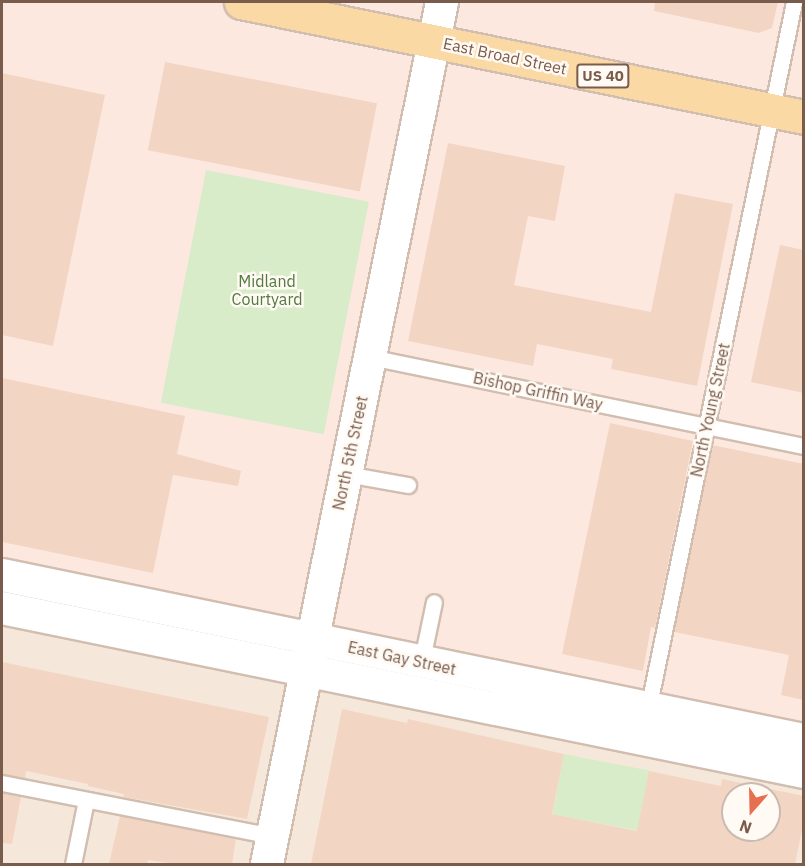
<!DOCTYPE html>
<style>
body{margin:0}
#map{position:relative;width:805px;height:866px;overflow:hidden;background:#fdf6ec;font-family:"IBM Plex Sans",sans-serif}
div>[style]{position:absolute}
.residential>*{inset:0;background:#f5e8da}
.commercial>*{inset:0;background:#fde8e0}
.green>*{inset:0;background:#d8ecc9;transform-origin:0 0}
.building>*{inset:0;background:#f3d5c3;transform-origin:0 0}
.roads{filter:drop-shadow(2px 0 #d1beb0) drop-shadow(-2px 0 #d1beb0) drop-shadow(0 2px #d1beb0) drop-shadow(0 -2px #d1beb0)}
.service>*{height:15px;margin:-7.5px;padding:0 7.5px;transform-origin:7.5px;border-radius:7.5px;background:#fff}
.minor>*{height:32px;margin:-16px;padding:0 16px;transform-origin:16px;border-radius:16px;background:#fff}
.primary>*{height:33px;margin:-16.5px;padding:0 16.5px;transform-origin:16.5px;border-radius:16.5px;background:#fbd9a5}
span{translate:-50% -50%;white-space:nowrap;text-align:center;line-height:1.15;-webkit-text-stroke:5px #fffaf3;paint-order:stroke}
.shield-label span{padding:2px 4px;background:#fffaf3;border:2px solid;border-radius:4px;-webkit-text-stroke-width:0}
.shield-label{font-size:15px;color:#7a5c4d;font-weight:700}
.street-label{font-size:16px;color:#7a5c4d}
.park-label{font-size:16px;color:#537a41}
.frame{position:absolute;inset:0;border:3px solid #7a5c4d;pointer-events:none}
.north{position:absolute;left:721px;top:782px;width:60px;height:60px;box-sizing:border-box;background:#fffaf3;border:2px solid #cabbb1;border-radius:50%;rotate:200deg;font-size:16px;font-weight:700;line-height:24px;text-align:center;color:#7a5c4d}
.north::after{content:'';display:block;margin:auto;width:21px;height:27px;background:#e76f51;clip-path:polygon(50% 0,100% 100%,50% 72%,0 100%)}
</style>
<div id="map">
<div class="residential">
<div style="clip-path:polygon(evenodd,2px 575px,282px 635px,281px 658px,803px 740px,803px 864px,2px 864px,2px 575px,733px 794px,769px 794px,769px 830px,733px 830px,733px 794px)"></div>
</div>
<div class="commercial">
<div style="clip-path:polygon(2px 2px,803px 2px,803px 740px,349px 676px,281px 658px,282px 636px,2px 575px)"></div>
</div>
<div class="green">
<div style="left:206px;top:170px;width:166px;height:237px;rotate:11deg"></div>
<div style="left:564px;top:754px;width:87px;height:61px;rotate:11deg"></div>
</div>
<div class="building">
<div style="clip-path:polygon(655px 2px,778px 2px,772px 28px,759px 33px,654px 11px)"></div>
<div style="left:165px;top:62px;width:216px;height:90px;rotate:11deg"></div>
<div style="clip-path:polygon(2px 73px,105px 95px,53px 346px,2px 335px)"></div>
<div style="clip-path:polygon(448px 143px,565px 166px,555px 221px,528px 216px,514px 285px,651px 312px,675px 193px,733px 204px,697px 386px,611px 369px,613px 359px,537px 344px,533px 366px,408px 341px)"></div>
<div style="clip-path:polygon(780px 245px,804px 250px,804px 393px,751px 382px)"></div>
<div style="clip-path:polygon(2px 378px,185px 416px,177px 454px,241px 471px,238px 486px,173px 475px,153px 573px,2px 542px)"></div>
<div style="clip-path:polygon(610px 423px,693px 441px,655px 628px,651px 627px,643px 671px,562px 654px)"></div>
<div style="clip-path:polygon(712px 445px,804px 464px,804px 700px,781px 695px,789px 655px,674px 632px)"></div>
<div style="clip-path:polygon(2px 662px,269px 717px,247px 819px,124px 797px,124px 794px,88px 786px,88px 784px,26px 771px,25px 778px,2px 774px)"></div>
<div style="clip-path:polygon(evenodd,342px 709px,407px 723px,408px 719px,564px 754px,552px 814px,637px 831px,649px 771px,721px 786px,722px 779px,804px 796px,804px 820px,795px 864px,311px 864px,342px 709px,733px 794px,769px 794px,769px 830px,733px 830px,733px 794px)"></div>
<div style="clip-path:polygon(2px 793px,21px 797px,12px 844px,2px 843px)"></div>
<div style="clip-path:polygon(120px 816px,236px 839px,232px 864px,175px 864px,148px 860px,147px 864px,109px 864px)"></div>
</div>
<div class="roads">
<div class="service">
<div style="left:370px;top:357px;width:443px;rotate:11.6deg"></div>
<div style="left:346px;top:474px;width:63px;rotate:10.1deg"></div>
<div style="left:421px;top:664px;width:63px;rotate:-78.2deg"></div>
<div style="left:648px;top:709px;width:722px;rotate:-78.33deg"></div>
<div style="left:2px;top:783px;width:275px;rotate:11.1deg"></div>
<div style="left:73px;top:864px;width:65px;rotate:-78.5deg"></div>
</div>
<div class="minor">
<div style="left:2px;top:575px;width:819px;rotate:11.63deg"></div>
<div style="left:2px;top:608px;width:819px;rotate:11.56deg"></div>
<div style="left:267px;top:864px;width:880px;rotate:-78.52deg"></div>
</div>
<div class="primary">
<div style="left:241px;top:2px;width:575px;rotate:11.54deg"></div>
</div>
</div>
<div class="shield-label">
<span style="left:603px;top:76px">US 40</span>
</div>
<div class="street-label">
<span style="left:505px;top:56px;rotate:12deg">East Broad Street</span>
<span style="left:538px;top:391px;rotate:12deg">Bishop Griffin Way</span>
<span style="left:710px;top:410px;rotate:-78deg">North Young Street</span>
<span style="left:350px;top:453px;rotate:-78deg">North 5th Street</span>
<span style="left:402px;top:658px;rotate:12deg">East Gay Street</span>
</div>
<div class="park-label">
<span style="left:267px;top:290px">Midland<br>Courtyard</span>
</div>
<div class="frame"></div>
<div class="north">N</div>
</div>
